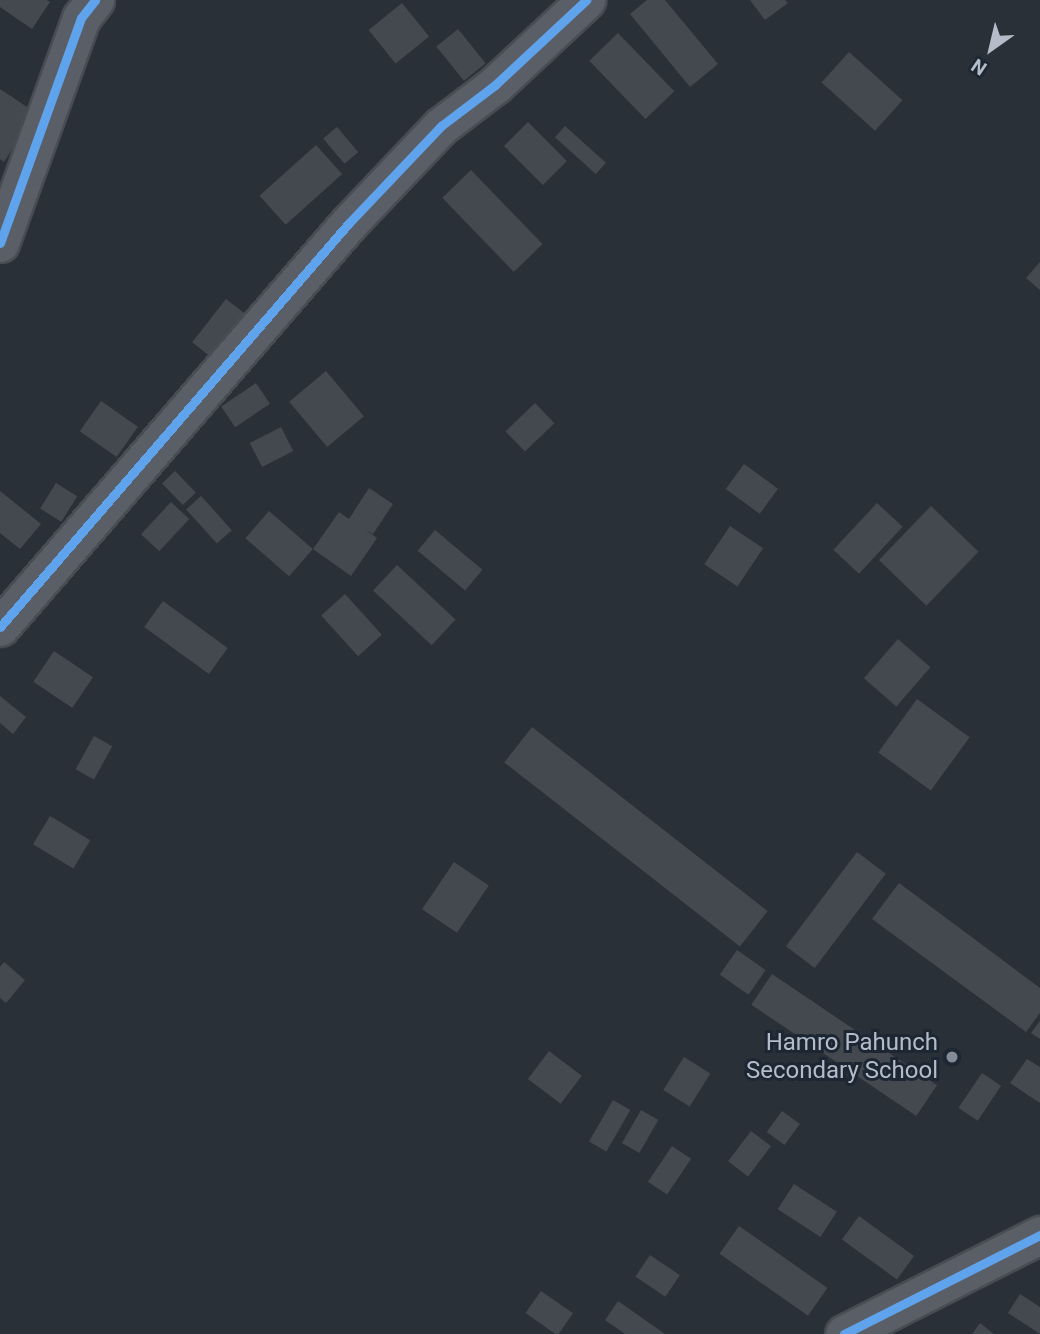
<!DOCTYPE html>
<style>
body{margin:0}
#map{position:relative;width:1040px;height:1334px;overflow:hidden;background:#2a3038;font-family:Roboto,sans-serif}
div>[style]{position:absolute}
.building>*{inset:0;background:#444950;transform-origin:0 0}
.roads{filter:drop-shadow(2px 0 #484c53) drop-shadow(-2px 0 #484c53) drop-shadow(0 2px #484c53) drop-shadow(0 -2px #484c53)}
.minor>*{height:37px;margin:-18.5px;padding:0 18.5px;transform-origin:18.5px;border-radius:18.5px;background:#5a5e66}
.cycleway>*{height:9px;margin:-4.5px;padding:0 4.5px;transform-origin:4.5px;border-radius:4.5px;background:#60a3ed}
.dots>*{width:19px;height:19px;translate:-50% -50%;box-sizing:border-box;border:4px solid #1d2633;border-radius:50%}
span{translate:-50% -50%;white-space:nowrap;text-align:center;line-height:1.15;-webkit-text-stroke:6px #1d2633;paint-order:stroke}
.poi-label{font-size:24px;color:#b4bcc9}
.right{translate:-100% -50%;text-align:right}
.north{position:absolute;left:956px;top:14px;width:70px;height:70px;-webkit-text-stroke:5px #1d2633;paint-order:stroke;rotate:214deg;font-size:19px;font-weight:700;line-height:28px;text-align:center;color:#b4bcc9}
.north::after{content:'';display:block;margin:auto;width:24px;height:32px;background:#b4bcc9;clip-path:polygon(50% 0,100% 100%,50% 72%,0 100%)}
</style>
<div id="map">
<div class="building">
<div style="clip-path:polygon(0 0,47px 0,50px 2px,32px 29px,0 7px)"></div>
<div style="clip-path:polygon(647px 0,665px 0,718px 64px,690px 87px,630px 14px)"></div>
<div style="clip-path:polygon(750px 0,785px 0,788px 3px,765px 20px)"></div>
<div style="left:402px;top:3px;width:43px;height:43px;rotate:51deg"></div>
<div style="left:458px;top:29px;width:44px;height:28px;rotate:51deg"></div>
<div style="left:618px;top:33px;width:81px;height:40px;rotate:46deg"></div>
<div style="left:849px;top:52px;width:72px;height:41px;rotate:42deg"></div>
<div style="clip-path:polygon(0 89px,36px 113px,4px 162px,0 159px)"></div>
<div style="left:528px;top:122px;width:55px;height:34px;rotate:45deg"></div>
<div style="left:565px;top:126px;width:55px;height:15px;rotate:42deg"></div>
<div style="left:337px;top:127px;width:33px;height:18px;rotate:50deg"></div>
<div style="left:316px;top:145px;width:39px;height:76px;rotate:48deg"></div>
<div style="left:471px;top:170px;width:103px;height:40px;rotate:46deg"></div>
<div style="clip-path:polygon(1040px 262px,1040px 290px,1026px 278px)"></div>
<div style="left:226px;top:299px;width:31px;height:55px;rotate:38deg"></div>
<div style="left:326px;top:371px;width:59px;height:48px;rotate:50deg"></div>
<div style="left:256px;top:383px;width:25px;height:42px;rotate:56deg"></div>
<div style="left:101px;top:401px;width:45px;height:37px;rotate:35deg"></div>
<div style="left:535px;top:403px;width:28px;height:41px;rotate:46deg"></div>
<div style="left:281px;top:427px;width:27px;height:35px;rotate:63deg"></div>
<div style="left:744px;top:464px;width:42px;height:31px;rotate:36deg"></div>
<div style="left:175px;top:471px;width:30px;height:18px;rotate:46deg"></div>
<div style="left:56px;top:483px;width:25px;height:30px;rotate:32deg"></div>
<div style="clip-path:polygon(369px 488px,393px 504px,373px 534px,365px 529px,377px 538px,351px 576px,313px 549px,339px 512px,349px 519px)"></div>
<div style="clip-path:polygon(0 491px,41px 524px,20px 549px,0 533px)"></div>
<div style="left:201px;top:496px;width:46px;height:20px;rotate:48deg"></div>
<div style="left:171px;top:502px;width:25px;height:44px;rotate:43deg"></div>
<div style="left:877px;top:503px;width:35px;height:64px;rotate:43deg"></div>
<div style="left:931px;top:506px;width:66px;height:75px;rotate:44deg"></div>
<div style="left:269px;top:511px;width:58px;height:36px;rotate:41deg"></div>
<div style="left:730px;top:526px;width:40px;height:46px;rotate:34deg"></div>
<div style="left:435px;top:530px;width:62px;height:27px;rotate:40deg"></div>
<div style="left:397px;top:565px;width:80px;height:35px;rotate:43deg"></div>
<div style="left:345px;top:594px;width:55px;height:32px;rotate:48deg"></div>
<div style="left:163px;top:601px;width:80px;height:32px;rotate:36deg"></div>
<div style="left:898px;top:639px;width:43px;height:52px;rotate:41deg"></div>
<div style="left:54px;top:651px;width:47px;height:37px;rotate:34deg"></div>
<div style="clip-path:polygon(0 696px,26px 717px,13px 734px,0 723px)"></div>
<div style="left:917px;top:699px;width:65px;height:66px;rotate:36deg"></div>
<div style="left:532px;top:727px;width:299px;height:45px;rotate:38deg"></div>
<div style="left:94px;top:736px;width:21px;height:38px;rotate:29deg"></div>
<div style="left:50px;top:816px;width:47px;height:33px;rotate:31deg"></div>
<div style="left:857px;top:852px;width:36px;height:118px;rotate:37deg"></div>
<div style="left:454px;top:862px;width:42px;height:57px;rotate:34deg"></div>
<div style="clip-path:polygon(899px 883px,1040px 988px,1040px 1013px,1026px 1032px,872px 919px)"></div>
<div style="left:737px;top:950px;width:35px;height:30px;rotate:35deg"></div>
<div style="clip-path:polygon(4px 962px,25px 980px,6px 1003px,0 998px,0 967px)"></div>
<div style="left:772px;top:974px;width:199px;height:37px;rotate:34deg"></div>
<div style="clip-path:polygon(1040px 1021px,1040px 1039px,1031px 1033px)"></div>
<div style="left:549px;top:1051px;width:41px;height:35px;rotate:37deg"></div>
<div style="left:684px;top:1057px;width:31px;height:39px;rotate:32deg"></div>
<div style="clip-path:polygon(1027px 1059px,1040px 1067px,1040px 1103px,1010px 1083px)"></div>
<div style="left:982px;top:1073px;width:23px;height:42px;rotate:34deg"></div>
<div style="left:613px;top:1100px;width:20px;height:48px;rotate:30deg"></div>
<div style="left:641px;top:1110px;width:20px;height:38px;rotate:30deg"></div>
<div style="left:782px;top:1111px;width:22px;height:26px;rotate:36deg"></div>
<div style="left:751px;top:1131px;width:25px;height:38px;rotate:37deg"></div>
<div style="left:672px;top:1146px;width:23px;height:43px;rotate:34deg"></div>
<div style="left:794px;top:1184px;width:51px;height:30px;rotate:33deg"></div>
<div style="left:859px;top:1216px;width:68px;height:29px;rotate:36deg"></div>
<div style="left:739px;top:1226px;width:108px;height:34px;rotate:35deg"></div>
<div style="left:650px;top:1255px;width:36px;height:26px;rotate:34deg"></div>
<div style="left:541px;top:1291px;width:39px;height:27px;rotate:35deg"></div>
<div style="clip-path:polygon(1020px 1294px,1040px 1307px,1040px 1334px,1008px 1313px)"></div>
<div style="clip-path:polygon(618px 1301px,665px 1334px,625px 1334px,605px 1320px)"></div>
<div style="clip-path:polygon(980px 1323px,994px 1334px,972px 1334px)"></div>
</div>
<div class="roads">
<div class="minor">
<div style="left:0;top:243px;width:239px;rotate:-70.2deg"></div>
<div style="left:81px;top:18px;width:23px;rotate:-52deg"></div>
<div style="left:0;top:627px;width:532px;rotate:-49.19deg"></div>
<div style="left:348px;top:224px;width:135px;rotate:-46.5deg"></div>
<div style="left:441px;top:126px;width:68px;rotate:-37.2deg"></div>
<div style="left:495px;top:85px;width:125px;rotate:-43deg"></div>
<div style="left:844px;top:1334px;width:220px;rotate:-26.8deg"></div>
</div>
</div>
<div class="cycleway">
<div style="left:0;top:243px;width:239px;rotate:-70.2deg"></div>
<div style="left:81px;top:18px;width:23px;rotate:-52deg"></div>
<div style="left:0;top:627px;width:532px;rotate:-49.19deg"></div>
<div style="left:348px;top:224px;width:135px;rotate:-46.5deg"></div>
<div style="left:441px;top:126px;width:68px;rotate:-37.2deg"></div>
<div style="left:495px;top:85px;width:125px;rotate:-43deg"></div>
<div style="left:844px;top:1334px;width:220px;rotate:-26.8deg"></div>
</div>
<div class="dots">
<div style="left:952px;top:1057px;background:#848b96"></div>
</div>
<div class="poi-label">
<span class="right" style="left:938px;top:1057px">Hamro Pahunch<br>Secondary School</span>
</div>
<div class="north">N</div>
</div>
